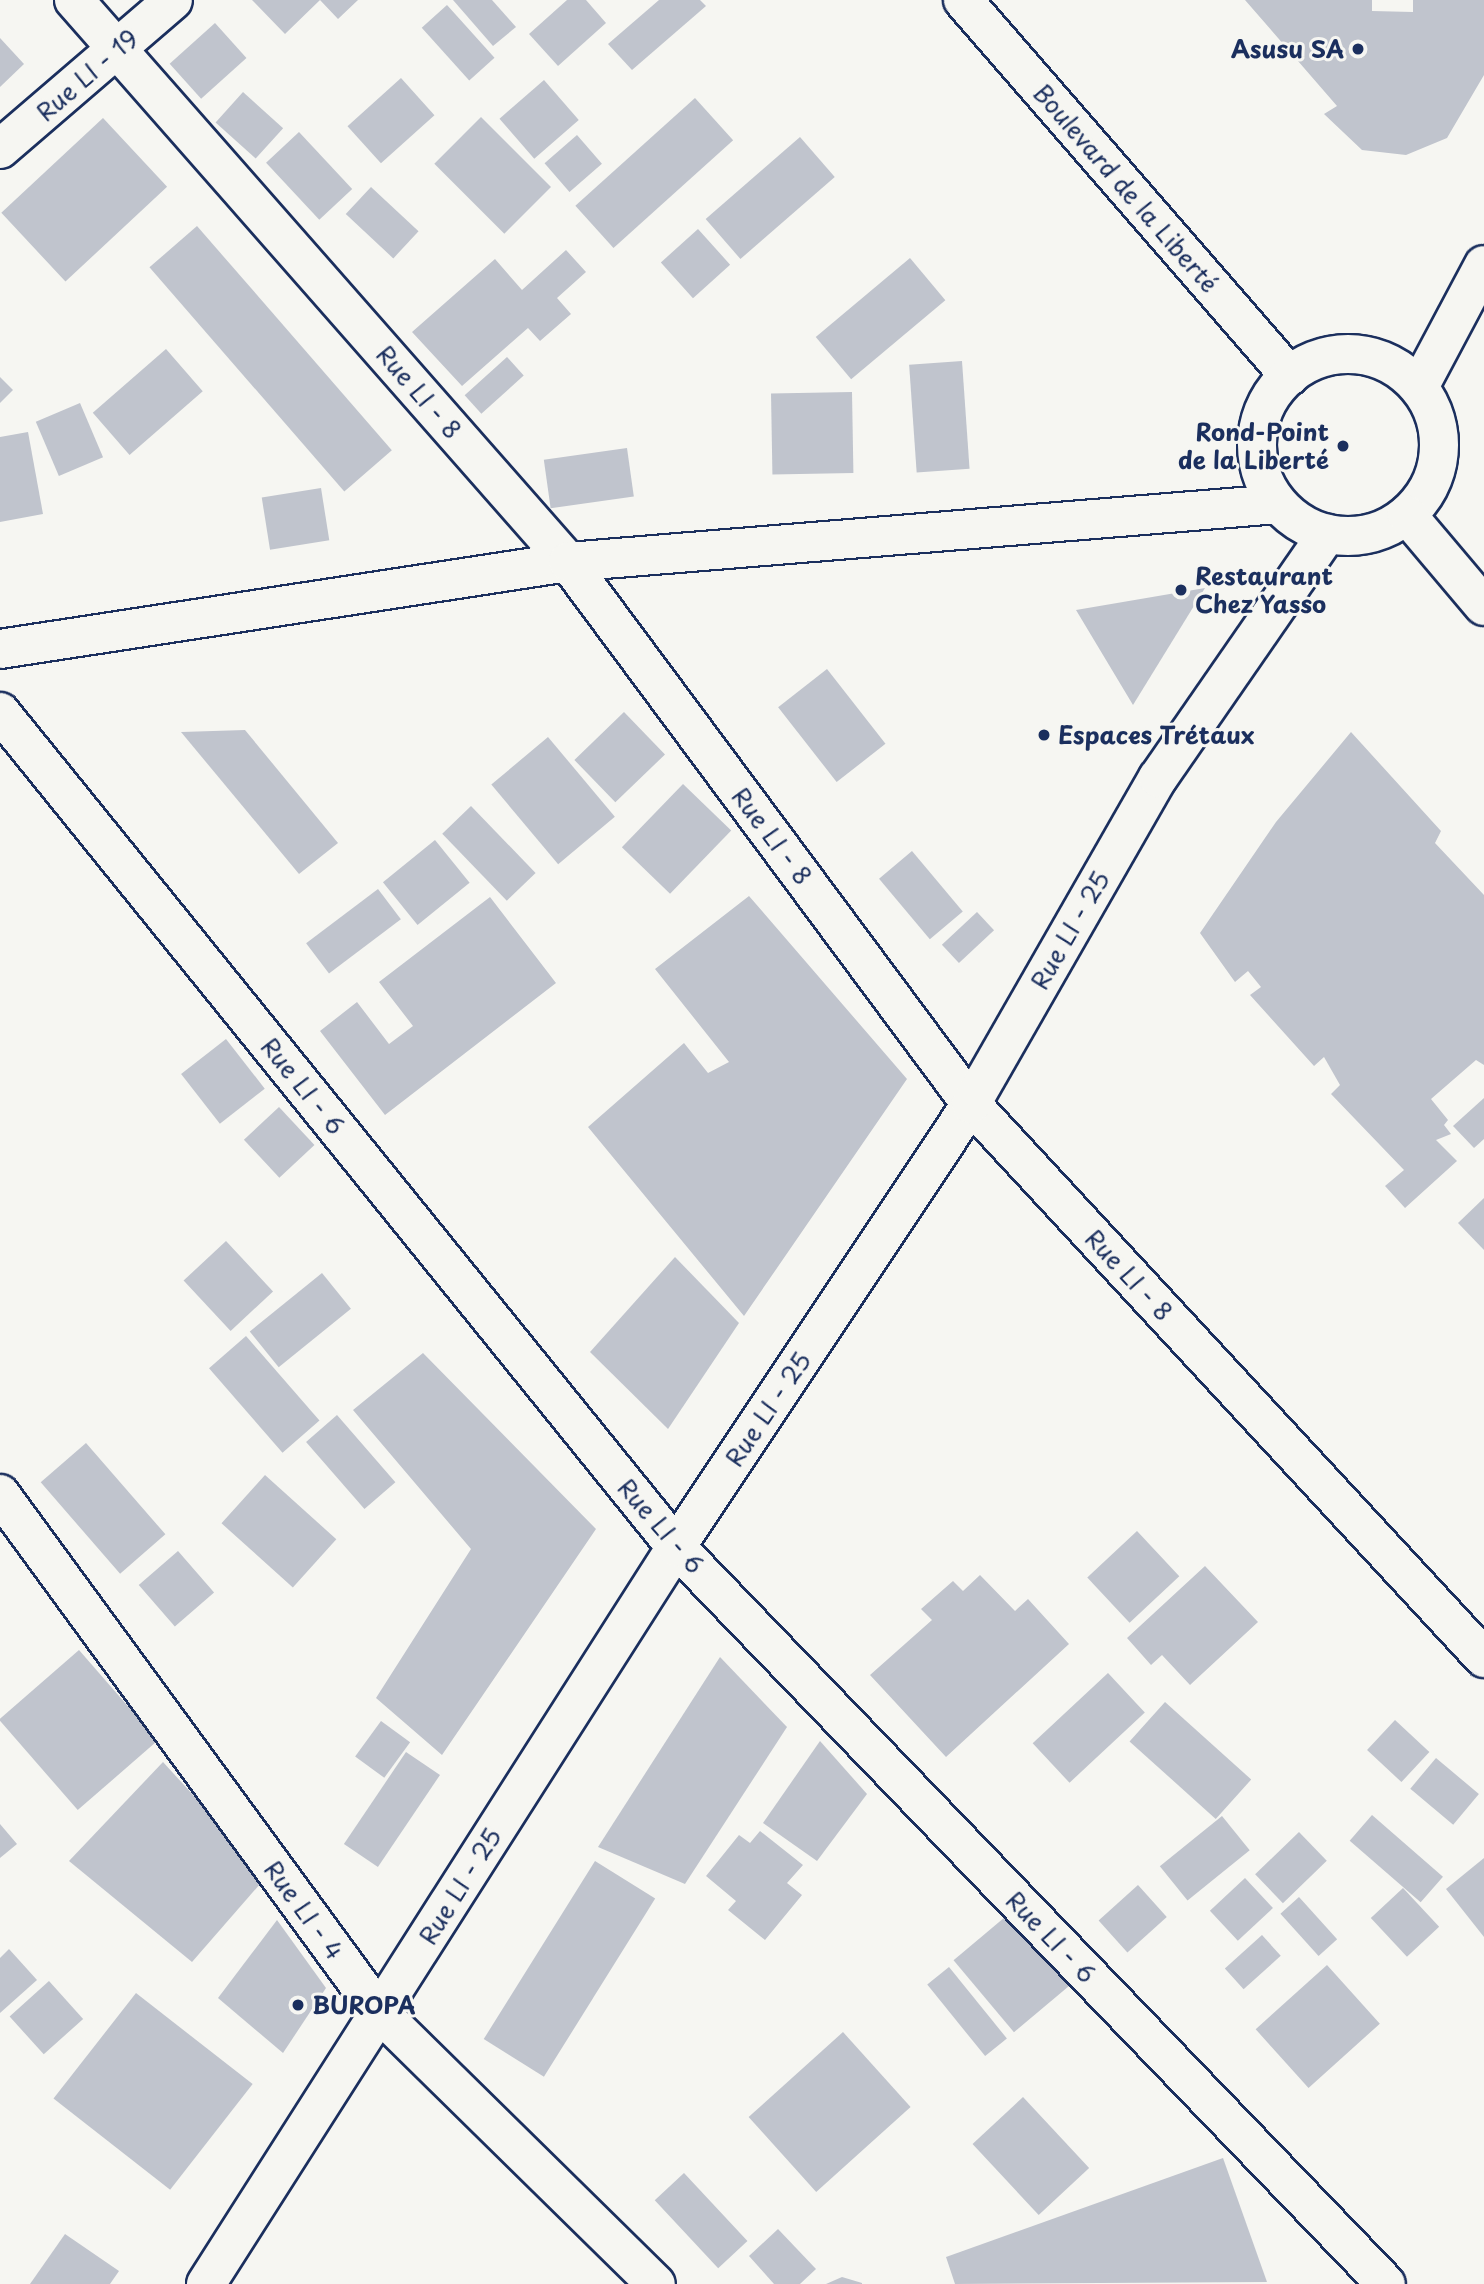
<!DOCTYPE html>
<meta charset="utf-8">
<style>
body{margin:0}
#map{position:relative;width:1484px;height:2284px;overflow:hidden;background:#f6f6f2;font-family:"Playpen Sans",sans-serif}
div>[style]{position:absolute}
.building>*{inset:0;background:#c0c4cd;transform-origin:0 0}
.roads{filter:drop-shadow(2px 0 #1b2f5e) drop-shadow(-2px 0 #1b2f5e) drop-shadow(0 2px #1b2f5e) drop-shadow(0 -2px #1b2f5e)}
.minor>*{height:38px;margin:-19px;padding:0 19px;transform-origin:19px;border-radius:19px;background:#f6f6f2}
.highway>*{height:38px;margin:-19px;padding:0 19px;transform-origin:19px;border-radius:19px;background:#f6f6f2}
.highway>.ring{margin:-19px;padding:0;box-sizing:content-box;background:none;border:38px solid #f6f6f2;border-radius:50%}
.dots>*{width:19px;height:19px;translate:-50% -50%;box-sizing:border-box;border:4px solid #f6f6f2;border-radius:50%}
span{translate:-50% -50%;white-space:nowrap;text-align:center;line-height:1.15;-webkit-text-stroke:6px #f6f6f2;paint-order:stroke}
.poi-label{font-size:24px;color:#1b2f5e;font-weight:700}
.right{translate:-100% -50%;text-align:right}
.left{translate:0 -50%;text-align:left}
.street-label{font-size:24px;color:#1b2f5e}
</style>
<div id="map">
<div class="building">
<div style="clip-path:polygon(252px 0,358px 0,338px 19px,320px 0,285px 34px)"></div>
<div style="clip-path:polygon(453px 0,492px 0,516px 27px,493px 46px)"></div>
<div style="clip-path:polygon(567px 0,586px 0,606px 23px,558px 66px,529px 34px)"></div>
<div style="clip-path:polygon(659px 0,700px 0,706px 6px,632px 70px,608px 44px)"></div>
<div style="clip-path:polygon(1245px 0,1372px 0,1372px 11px,1413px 12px,1413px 0,1484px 0,1484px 75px,1447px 138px,1406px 155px,1362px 150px,1324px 114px,1337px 106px)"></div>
<div style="left:447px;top:5px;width:71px;height:34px;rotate:48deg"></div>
<div style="left:215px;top:23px;width:47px;height:61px;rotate:48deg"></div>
<div style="clip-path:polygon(0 38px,24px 64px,0 87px)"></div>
<div style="left:401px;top:78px;width:50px;height:72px;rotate:48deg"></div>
<div style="left:544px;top:80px;width:53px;height:59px;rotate:49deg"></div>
<div style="left:243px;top:92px;width:54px;height:41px;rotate:42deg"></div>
<div style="left:695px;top:98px;width:57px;height:161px;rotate:48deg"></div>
<div style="left:481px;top:117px;width:99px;height:66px;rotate:45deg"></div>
<div style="left:103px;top:118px;width:94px;height:139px;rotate:47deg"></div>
<div style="left:299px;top:132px;width:78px;height:45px;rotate:47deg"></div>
<div style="left:577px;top:135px;width:38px;height:43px;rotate:49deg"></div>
<div style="left:800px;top:137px;width:53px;height:125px;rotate:49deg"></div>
<div style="left:371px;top:187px;width:65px;height:37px;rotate:43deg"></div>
<div style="left:197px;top:226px;width:297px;height:63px;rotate:49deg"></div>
<div style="left:698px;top:229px;width:48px;height:50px;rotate:48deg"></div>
<div style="clip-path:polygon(566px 250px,586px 272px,557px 298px,571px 314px,540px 341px,528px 328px,462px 386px,412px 332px,495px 259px,522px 290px)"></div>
<div style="left:910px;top:258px;width:55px;height:123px;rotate:50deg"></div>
<div style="left:166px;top:349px;width:56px;height:97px;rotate:49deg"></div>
<div style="left:507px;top:357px;width:25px;height:57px;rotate:48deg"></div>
<div style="left:962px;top:361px;width:108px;height:53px;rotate:86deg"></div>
<div style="clip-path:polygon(0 377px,13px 390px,0 403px)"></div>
<div style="left:852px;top:392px;width:81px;height:81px;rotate:89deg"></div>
<div style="left:80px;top:403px;width:59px;height:48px;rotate:67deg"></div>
<div style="clip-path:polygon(28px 432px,43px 514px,0 522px,0 437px)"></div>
<div style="left:627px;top:448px;width:49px;height:84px;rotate:82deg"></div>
<div style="left:321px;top:488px;width:53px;height:60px;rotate:81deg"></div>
<div style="clip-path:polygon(1205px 588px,1133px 705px,1076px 610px)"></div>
<div style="left:827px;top:669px;width:95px;height:62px;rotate:52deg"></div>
<div style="left:624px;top:712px;width:59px;height:69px;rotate:46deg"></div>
<div style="clip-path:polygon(245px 730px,338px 843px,299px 874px,181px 732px)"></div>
<div style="clip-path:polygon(1351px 732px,1441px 831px,1435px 843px,1484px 895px,1484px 1065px,1476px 1060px,1431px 1099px,1448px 1120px,1444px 1125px,1451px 1134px,1436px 1140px,1457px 1161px,1405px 1208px,1385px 1186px,1404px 1170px,1331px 1094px,1340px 1085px,1324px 1057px,1314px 1066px,1250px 995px,1261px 987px,1248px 971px,1235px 982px,1200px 933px,1276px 822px)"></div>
<div style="left:548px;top:737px;width:104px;height:74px;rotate:50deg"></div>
<div style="left:683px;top:784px;width:67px;height:88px;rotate:44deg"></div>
<div style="left:471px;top:806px;width:93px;height:40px;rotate:46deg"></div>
<div style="left:435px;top:840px;width:55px;height:67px;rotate:51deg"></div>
<div style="left:912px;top:851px;width:79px;height:43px;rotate:50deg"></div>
<div style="left:378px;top:889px;width:38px;height:90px;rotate:53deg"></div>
<div style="clip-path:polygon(749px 896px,907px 1079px,744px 1316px,588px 1127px,684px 1043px,708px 1073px,729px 1062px,655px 969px)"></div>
<div style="clip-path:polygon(490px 897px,556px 983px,385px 1115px,320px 1031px,357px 1002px,389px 1044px,413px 1026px,379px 982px)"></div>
<div style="left:977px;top:912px;width:25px;height:48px;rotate:47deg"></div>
<div style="left:226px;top:1039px;width:63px;height:57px;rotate:52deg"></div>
<div style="clip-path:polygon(1484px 1098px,1484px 1139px,1474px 1148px,1453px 1126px)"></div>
<div style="left:279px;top:1107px;width:52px;height:48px;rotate:47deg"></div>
<div style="clip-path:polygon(1484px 1198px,1484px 1250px,1458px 1223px)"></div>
<div style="left:226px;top:1241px;width:69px;height:58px;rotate:47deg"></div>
<div style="clip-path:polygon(675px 1257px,739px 1323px,668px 1429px,590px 1352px)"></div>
<div style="left:322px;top:1273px;width:46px;height:93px;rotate:51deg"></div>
<div style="left:246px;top:1336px;width:112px;height:49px;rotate:49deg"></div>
<div style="clip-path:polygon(423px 1353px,596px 1529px,442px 1755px,376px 1698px,471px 1549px,353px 1410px)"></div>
<div style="left:337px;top:1415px;width:89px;height:41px;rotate:49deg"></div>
<div style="left:86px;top:1443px;width:121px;height:60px;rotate:49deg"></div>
<div style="left:265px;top:1475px;width:96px;height:65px;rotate:42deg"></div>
<div style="left:1137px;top:1531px;width:62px;height:68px;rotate:47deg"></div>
<div style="left:178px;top:1551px;width:55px;height:52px;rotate:49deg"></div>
<div style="clip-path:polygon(1205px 1566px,1258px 1622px,1190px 1685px,1162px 1655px,1151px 1665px,1127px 1638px)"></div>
<div style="clip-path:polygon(980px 1575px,1015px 1611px,1028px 1599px,1069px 1644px,946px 1757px,870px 1675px,932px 1620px,921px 1609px,953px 1581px,963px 1591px)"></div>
<div style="left:79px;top:1650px;width:120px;height:106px;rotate:49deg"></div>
<div style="clip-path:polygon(720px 1657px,787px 1727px,685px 1884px,598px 1847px)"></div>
<div style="left:1108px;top:1673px;width:54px;height:103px;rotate:47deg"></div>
<div style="left:1165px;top:1702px;width:116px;height:53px;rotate:42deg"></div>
<div style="left:1395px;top:1720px;width:47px;height:41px;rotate:43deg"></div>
<div style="left:381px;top:1721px;width:36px;height:44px;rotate:36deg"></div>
<div style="clip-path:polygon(820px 1741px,867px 1794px,817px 1861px,763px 1823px)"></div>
<div style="left:406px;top:1752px;width:41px;height:111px;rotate:34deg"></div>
<div style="left:1436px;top:1758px;width:56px;height:40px;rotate:40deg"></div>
<div style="clip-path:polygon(163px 1762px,267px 1876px,192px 1962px,69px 1861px)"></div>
<div style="left:1372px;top:1815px;width:94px;height:34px;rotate:41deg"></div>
<div style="left:1222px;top:1816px;width:44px;height:80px;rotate:51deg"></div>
<div style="clip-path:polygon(0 1824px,17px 1844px,0 1858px)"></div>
<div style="clip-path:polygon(760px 1831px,803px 1865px,787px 1883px,802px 1895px,765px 1940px,728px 1910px,736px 1901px,706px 1876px,739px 1835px,750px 1843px)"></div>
<div style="left:1299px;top:1832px;width:40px;height:61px;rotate:46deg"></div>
<div style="clip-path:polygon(1484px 1858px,1484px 1937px,1446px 1889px)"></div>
<div style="left:595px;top:1861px;width:71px;height:210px;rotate:32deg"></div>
<div style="left:1245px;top:1878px;width:41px;height:48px;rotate:47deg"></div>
<div style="left:1138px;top:1885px;width:43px;height:53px;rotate:48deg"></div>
<div style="left:1403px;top:1888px;width:53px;height:44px;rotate:47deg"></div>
<div style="left:1299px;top:1897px;width:57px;height:25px;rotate:48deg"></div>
<div style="left:1011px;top:1912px;width:94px;height:75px;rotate:50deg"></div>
<div style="clip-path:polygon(277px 1920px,326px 1988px,283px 2053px,218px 1998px)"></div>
<div style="left:1262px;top:1935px;width:28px;height:50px;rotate:48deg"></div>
<div style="clip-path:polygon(9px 1949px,37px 1980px,0 2013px,0 1958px)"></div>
<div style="left:1327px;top:1965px;width:79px;height:96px;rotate:48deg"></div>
<div style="left:949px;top:1967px;width:92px;height:28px;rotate:51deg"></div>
<div style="left:49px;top:1981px;width:51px;height:53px;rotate:48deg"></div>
<div style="left:136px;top:1993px;width:148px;height:134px;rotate:38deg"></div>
<div style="left:843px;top:2032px;width:101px;height:127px;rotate:48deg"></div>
<div style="left:1023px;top:2097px;width:97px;height:69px;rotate:47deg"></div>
<div style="clip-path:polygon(1223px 2158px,1267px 2282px,955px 2284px,946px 2257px)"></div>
<div style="left:684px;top:2173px;width:93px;height:40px;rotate:47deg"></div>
<div style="clip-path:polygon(778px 2229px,816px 2269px,800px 2284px,774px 2284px,749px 2256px)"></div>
<div style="clip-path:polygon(65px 2234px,119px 2271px,110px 2284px,30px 2284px)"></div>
<div style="clip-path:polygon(842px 2277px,862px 2283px,862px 2284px,826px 2284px)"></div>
</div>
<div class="roads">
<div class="minor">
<div style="left:74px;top:0;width:748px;rotate:48.68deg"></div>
<div style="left:568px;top:562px;width:675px;rotate:53.37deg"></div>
<div style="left:971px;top:1104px;width:755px;rotate:47.2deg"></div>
<div style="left:0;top:149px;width:228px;rotate:-40.7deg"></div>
<div style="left:1419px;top:387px;width:138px;rotate:-62deg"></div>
<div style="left:0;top:649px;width:575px;rotate:-8.71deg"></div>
<div style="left:568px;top:562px;width:712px;rotate:-4.67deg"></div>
<div style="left:0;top:712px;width:1074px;rotate:51.01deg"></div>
<div style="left:676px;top:1547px;width:1023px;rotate:46.07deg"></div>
<div style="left:0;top:1494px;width:642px;rotate:53.81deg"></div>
<div style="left:379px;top:2012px;width:388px;rotate:44.5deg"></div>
<div style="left:206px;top:2284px;width:874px;rotate:-57.47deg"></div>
<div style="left:676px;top:1547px;width:532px;rotate:-56.34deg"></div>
<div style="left:971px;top:1104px;width:376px;rotate:-60.2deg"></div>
<div style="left:1158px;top:778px;width:297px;rotate:-55.3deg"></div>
</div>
<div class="highway">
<div style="left:963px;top:0;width:498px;rotate:49deg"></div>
<div class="ring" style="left:1257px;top:354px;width:144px;height:144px"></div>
<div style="left:1407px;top:515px;width:119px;rotate:49.8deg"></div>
</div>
</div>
<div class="dots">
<div style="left:1358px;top:49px;background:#1b2f5e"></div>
<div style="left:1343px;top:446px;background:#1b2f5e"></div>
<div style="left:1181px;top:590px;background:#1b2f5e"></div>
<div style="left:1044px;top:735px;background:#1b2f5e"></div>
<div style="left:298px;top:2005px;background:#1b2f5e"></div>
</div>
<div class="poi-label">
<span class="right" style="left:1344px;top:49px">Asusu SA</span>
<span class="right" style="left:1329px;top:446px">Rond-Point<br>de la Liberté</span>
<span class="left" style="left:1195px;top:590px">Restaurant<br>Chez Yasso</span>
<span class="left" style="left:1058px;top:735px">Espaces Trétaux</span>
<span class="left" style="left:312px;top:2005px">BUROPA</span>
</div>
<div class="street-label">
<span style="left:87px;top:75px;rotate:-41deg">Rue LI - 19</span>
<span style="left:1126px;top:188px;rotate:49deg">Boulevard de la Liberté</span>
<span style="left:419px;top:392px;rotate:49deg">Rue LI - 8</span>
<span style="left:772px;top:836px;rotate:53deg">Rue LI - 8</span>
<span style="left:1070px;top:930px;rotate:-60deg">Rue LI - 25</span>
<span style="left:303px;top:1086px;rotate:51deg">Rue LI - 6</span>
<span style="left:1129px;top:1275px;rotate:47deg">Rue LI - 8</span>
<span style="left:768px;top:1409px;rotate:-56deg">Rue LI - 25</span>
<span style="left:661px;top:1526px;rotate:49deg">Rue LI - 6</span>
<span style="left:460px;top:1886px;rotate:-58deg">Rue LI - 25</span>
<span style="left:304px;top:1910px;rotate:54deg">Rue LI - 4</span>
<span style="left:1051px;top:1937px;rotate:46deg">Rue LI - 6</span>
</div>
</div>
